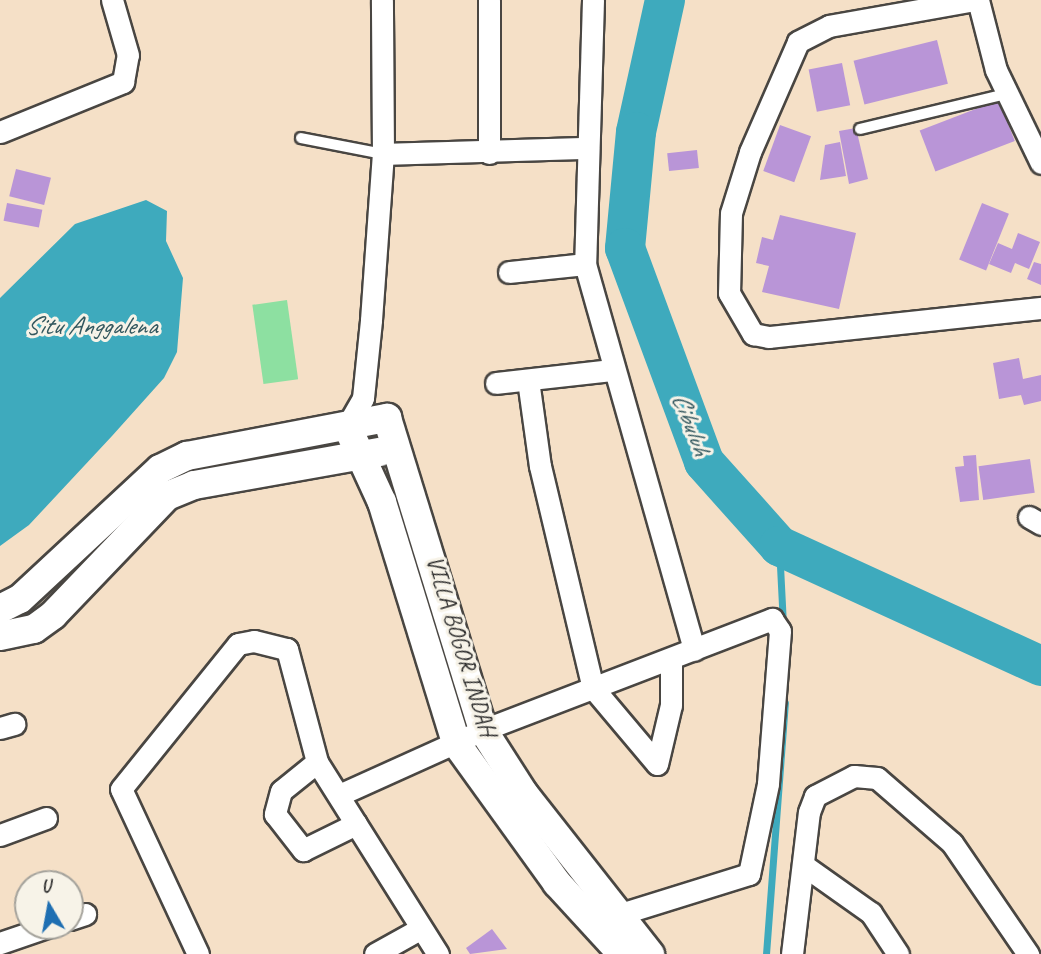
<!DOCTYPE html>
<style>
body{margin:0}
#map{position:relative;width:1041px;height:954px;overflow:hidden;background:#f5e0c7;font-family:Caveat,sans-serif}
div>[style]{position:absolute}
.green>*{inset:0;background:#8de0a1;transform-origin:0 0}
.water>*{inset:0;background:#3eaabd}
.stream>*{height:7px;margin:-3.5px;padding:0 3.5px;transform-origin:3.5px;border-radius:3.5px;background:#3eaabd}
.river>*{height:40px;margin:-20px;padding:0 20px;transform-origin:20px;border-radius:20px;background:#3eaabd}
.building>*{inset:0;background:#b995d7;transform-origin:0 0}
.roads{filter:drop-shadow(2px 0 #494642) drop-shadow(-2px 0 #494642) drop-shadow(0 2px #494642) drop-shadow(0 -2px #494642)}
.lane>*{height:10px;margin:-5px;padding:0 5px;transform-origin:5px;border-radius:5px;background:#fff}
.street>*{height:21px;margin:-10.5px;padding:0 10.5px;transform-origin:10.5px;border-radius:10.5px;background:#fff}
.secondary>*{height:28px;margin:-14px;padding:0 14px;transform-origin:14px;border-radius:14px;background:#fff}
span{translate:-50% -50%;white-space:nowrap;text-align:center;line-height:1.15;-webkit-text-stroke:6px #f7f3e8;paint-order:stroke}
.street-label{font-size:24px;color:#2b2b2b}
.water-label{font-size:26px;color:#32575e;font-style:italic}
.north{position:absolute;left:14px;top:870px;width:70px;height:70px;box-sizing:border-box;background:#f7f3e8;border:2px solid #a5a39c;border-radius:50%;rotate:350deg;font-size:19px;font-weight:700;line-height:28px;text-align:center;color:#2b2b2b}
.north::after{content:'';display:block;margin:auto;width:24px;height:32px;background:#1f6fb2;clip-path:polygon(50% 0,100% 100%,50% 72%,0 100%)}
</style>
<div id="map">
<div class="green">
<div style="left:287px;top:300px;width:80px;height:35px;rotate:82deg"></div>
</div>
<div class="water">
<div style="clip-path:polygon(146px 200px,167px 211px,166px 241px,183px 278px,177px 352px,164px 378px,112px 436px,29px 525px,0 546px,0 298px,75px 224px)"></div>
</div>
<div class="stream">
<div style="left:779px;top:546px;width:79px;rotate:87.1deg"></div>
<div style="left:766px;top:954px;width:252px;rotate:-85.7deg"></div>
</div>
<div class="river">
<div style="left:665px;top:0;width:135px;rotate:102.4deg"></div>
<div style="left:636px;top:132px;width:117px;rotate:95.4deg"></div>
<div style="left:625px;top:248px;width:228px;rotate:69.7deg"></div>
<div style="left:704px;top:462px;width:113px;rotate:48.2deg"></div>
<div style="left:779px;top:546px;width:288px;rotate:24.6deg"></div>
</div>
<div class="building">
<div style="left:937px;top:40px;width:45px;height:86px;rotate:76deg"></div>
<div style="left:842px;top:63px;width:43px;height:34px;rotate:79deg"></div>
<div style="left:999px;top:100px;width:44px;height:85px;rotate:69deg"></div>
<div style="left:780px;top:125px;width:33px;height:49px;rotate:20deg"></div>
<div style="clip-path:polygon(856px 128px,868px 179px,849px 184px,839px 131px)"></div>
<div style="clip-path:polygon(840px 142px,846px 176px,820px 180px,825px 145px)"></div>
<div style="left:697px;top:150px;width:18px;height:30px;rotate:84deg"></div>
<div style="left:16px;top:169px;width:36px;height:28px;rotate:14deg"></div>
<div style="left:7px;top:203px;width:36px;height:18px;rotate:11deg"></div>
<div style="left:982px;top:203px;width:29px;height:61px;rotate:22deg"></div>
<div style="clip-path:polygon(780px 215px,856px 233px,839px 309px,762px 292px,769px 266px,756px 263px,762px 237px,773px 240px)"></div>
<div style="clip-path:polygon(1018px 233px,1040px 242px,1029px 269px,1015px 263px,1011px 273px,989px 264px,998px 243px,1012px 249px)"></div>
<div style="clip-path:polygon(1034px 262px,1041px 264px,1041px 285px,1027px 279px)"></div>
<div style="clip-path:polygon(1019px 358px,1023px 379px,1041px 375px,1041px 401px,1024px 405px,1021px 395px,999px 399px,993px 363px)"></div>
<div style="clip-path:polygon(976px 455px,979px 500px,960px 502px,955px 467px,964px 466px,963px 456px)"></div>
<div style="left:1030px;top:459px;width:34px;height:52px;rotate:82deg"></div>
<div style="clip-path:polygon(492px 929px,507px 949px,470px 954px,466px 948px)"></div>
</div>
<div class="roads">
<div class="lane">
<div style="left:860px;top:129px;width:150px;rotate:-13.5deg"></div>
<div style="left:301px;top:138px;width:84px;rotate:11deg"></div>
</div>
<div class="street">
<div style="left:593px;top:0;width:264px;rotate:91.7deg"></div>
<div style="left:585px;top:264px;width:401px;rotate:74.2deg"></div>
<div style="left:975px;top:0;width:148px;rotate:169.9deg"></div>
<div style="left:829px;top:26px;width:35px;rotate:153deg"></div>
<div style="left:798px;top:42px;width:120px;rotate:113.6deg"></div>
<div style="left:750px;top:152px;width:64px;rotate:107.3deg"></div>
<div style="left:731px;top:213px;width:80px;rotate:91.4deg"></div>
<div style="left:729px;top:293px;width:48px;rotate:59.7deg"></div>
<div style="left:753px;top:334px;width:16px;rotate:11deg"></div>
<div style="left:769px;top:337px;width:274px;rotate:-6.1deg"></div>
<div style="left:978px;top:0;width:72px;rotate:75.6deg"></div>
<div style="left:996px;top:70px;width:103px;rotate:64.2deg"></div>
<div style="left:0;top:132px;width:133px;rotate:-22.1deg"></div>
<div style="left:123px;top:82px;width:27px;rotate:-80deg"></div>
<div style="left:128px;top:55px;width:57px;rotate:-106.2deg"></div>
<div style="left:489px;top:153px;width:153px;rotate:-90deg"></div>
<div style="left:383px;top:154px;width:205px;rotate:-1.7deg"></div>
<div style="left:509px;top:272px;width:76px;rotate:-6deg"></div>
<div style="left:528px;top:380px;width:87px;rotate:82.1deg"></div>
<div style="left:540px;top:466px;width:228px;rotate:76.6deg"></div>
<div style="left:593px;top:688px;width:99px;rotate:49.9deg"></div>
<div style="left:657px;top:764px;width:61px;rotate:-76.7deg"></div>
<div style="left:671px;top:705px;width:45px;rotate:-90deg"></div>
<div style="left:496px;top:383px;width:117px;rotate:-6.4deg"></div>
<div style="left:347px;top:426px;width:32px;rotate:-60deg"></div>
<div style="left:363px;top:398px;width:78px;rotate:-84.1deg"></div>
<div style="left:371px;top:320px;width:166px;rotate:-85.9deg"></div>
<div style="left:383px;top:154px;width:154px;rotate:-90.4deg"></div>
<div style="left:1029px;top:517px;width:14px;rotate:30deg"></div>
<div style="left:0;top:728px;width:15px;rotate:-16deg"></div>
<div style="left:317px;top:762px;width:46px;rotate:141.1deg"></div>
<div style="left:281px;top:791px;width:24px;rotate:105deg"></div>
<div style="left:275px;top:814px;width:46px;rotate:52.1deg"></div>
<div style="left:303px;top:850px;width:59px;rotate:-26.1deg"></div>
<div style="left:339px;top:795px;width:158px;rotate:-24.3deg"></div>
<div style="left:483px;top:730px;width:310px;rotate:-21deg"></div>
<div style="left:772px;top:619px;width:14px;rotate:56deg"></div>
<div style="left:780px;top:631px;width:153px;rotate:94.5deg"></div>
<div style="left:768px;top:784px;width:92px;rotate:101.9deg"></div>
<div style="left:749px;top:874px;width:138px;rotate:162.7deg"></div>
<div style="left:0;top:835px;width:49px;rotate:-20.3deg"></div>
<div style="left:806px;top:867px;width:80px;rotate:35.3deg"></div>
<div style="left:871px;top:913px;width:49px;rotate:56.6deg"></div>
<div style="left:70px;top:919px;width:16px;rotate:-18deg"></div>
<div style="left:0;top:943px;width:53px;rotate:-18.8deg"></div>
<div style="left:198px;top:954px;width:182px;rotate:-115deg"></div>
<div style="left:121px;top:789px;width:186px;rotate:-51.1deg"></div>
<div style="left:238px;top:644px;width:16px;rotate:-11deg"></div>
<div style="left:254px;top:641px;width:34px;rotate:14deg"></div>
<div style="left:287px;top:649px;width:117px;rotate:75.1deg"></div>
<div style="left:317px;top:762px;width:227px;rotate:57.8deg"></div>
<div style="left:375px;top:954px;width:49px;rotate:-29.2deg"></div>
<div style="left:792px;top:954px;width:143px;rotate:-83.2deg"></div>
<div style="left:809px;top:812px;width:17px;rotate:-69deg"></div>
<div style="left:815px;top:796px;width:44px;rotate:-27.1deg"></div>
<div style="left:854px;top:776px;width:23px;rotate:5deg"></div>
<div style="left:877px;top:778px;width:99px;rotate:40.9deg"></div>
<div style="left:952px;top:843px;width:135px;rotate:55.6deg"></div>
</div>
<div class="secondary">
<div style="left:347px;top:426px;width:84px;rotate:65.3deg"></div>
<div style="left:382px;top:502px;width:252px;rotate:72.9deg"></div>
<div style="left:456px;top:743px;width:173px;rotate:54.2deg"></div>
<div style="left:557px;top:883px;width:96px;rotate:47.5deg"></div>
<div style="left:0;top:609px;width:22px;rotate:-27deg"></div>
<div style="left:20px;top:599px;width:191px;rotate:-42.9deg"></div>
<div style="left:160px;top:469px;width:30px;rotate:-26deg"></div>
<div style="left:187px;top:456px;width:204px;rotate:-10.8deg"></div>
<div style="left:387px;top:418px;width:326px;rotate:72.9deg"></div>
<div style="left:483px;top:730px;width:76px;rotate:57.4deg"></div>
<div style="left:524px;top:794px;width:204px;rotate:51.8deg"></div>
<div style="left:0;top:636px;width:35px;rotate:-12deg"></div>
<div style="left:34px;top:629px;width:24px;rotate:-36deg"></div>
<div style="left:53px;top:615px;width:165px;rotate:-46.2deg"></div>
<div style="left:167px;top:496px;width:29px;rotate:-22deg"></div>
<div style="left:194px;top:485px;width:189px;rotate:-10.1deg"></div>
</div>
</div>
<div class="street-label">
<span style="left:461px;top:646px;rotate:73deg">VILLA BOGOR INDAH</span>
</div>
<div class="water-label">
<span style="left:91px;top:326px">Situ Anggalena</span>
<span style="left:691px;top:424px;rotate:69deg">Cibuluh</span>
</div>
<div class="north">U</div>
</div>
